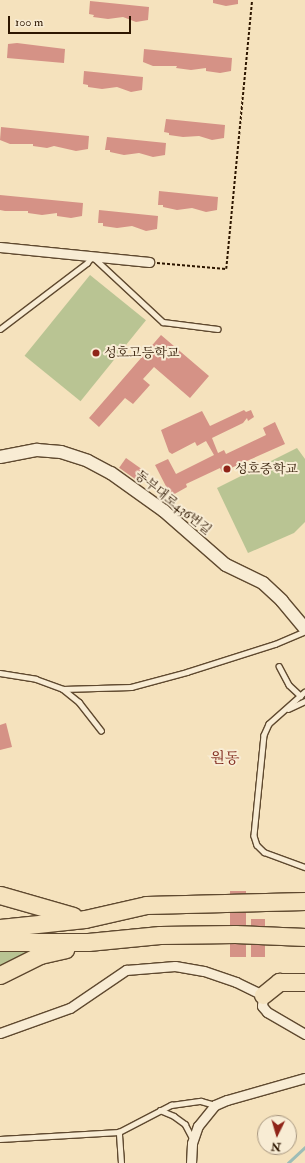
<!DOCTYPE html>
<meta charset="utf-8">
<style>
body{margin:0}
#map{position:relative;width:305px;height:1163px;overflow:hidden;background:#f5e2bd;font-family:"IM FELL Double Pica","Noto Serif KR",serif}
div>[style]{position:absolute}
.green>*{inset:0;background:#b9c493;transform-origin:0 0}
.stream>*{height:2.5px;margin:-1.25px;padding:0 1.25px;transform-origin:1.25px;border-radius:1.25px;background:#9dbdb7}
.building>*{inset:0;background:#d59286;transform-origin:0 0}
.path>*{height:1.5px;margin-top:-0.75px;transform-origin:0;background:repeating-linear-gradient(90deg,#2d1600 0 3px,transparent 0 5px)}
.roads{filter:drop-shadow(1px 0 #5f492f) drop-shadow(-1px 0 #5f492f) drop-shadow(0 1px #5f492f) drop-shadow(0 -1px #5f492f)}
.service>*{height:4.5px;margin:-2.25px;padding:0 2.25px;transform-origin:2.25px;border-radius:2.25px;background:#f8ecd4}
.minor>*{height:9px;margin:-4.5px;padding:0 4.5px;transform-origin:4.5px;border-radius:4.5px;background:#f8ecd4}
.tertiary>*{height:12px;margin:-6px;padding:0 6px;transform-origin:6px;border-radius:6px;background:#f8ecd4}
.motorway>*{height:17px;margin:-8.5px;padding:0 8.5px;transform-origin:8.5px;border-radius:8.5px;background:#f5e2bd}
.dots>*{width:11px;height:11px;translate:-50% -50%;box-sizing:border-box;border:2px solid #f8ecd4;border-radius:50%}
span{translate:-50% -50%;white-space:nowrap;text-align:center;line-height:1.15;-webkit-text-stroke:4px #f8ecd4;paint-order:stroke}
.poi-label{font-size:13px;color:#2d1600}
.left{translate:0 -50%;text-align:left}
.street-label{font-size:13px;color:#2d1600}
.quarter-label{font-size:15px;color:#7a1f14}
.north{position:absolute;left:257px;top:1115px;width:40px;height:40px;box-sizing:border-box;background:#f8ecd4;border:1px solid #a7967f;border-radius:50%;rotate:185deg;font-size:11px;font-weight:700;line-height:16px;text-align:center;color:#2d1600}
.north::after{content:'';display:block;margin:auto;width:14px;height:18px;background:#8f2418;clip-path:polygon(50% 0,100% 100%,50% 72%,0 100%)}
.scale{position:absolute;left:8px;top:16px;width:123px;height:18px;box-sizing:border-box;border:2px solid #2d1600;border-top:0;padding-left:5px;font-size:12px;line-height:14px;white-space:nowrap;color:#2d1600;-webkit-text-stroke:3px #f8ecd4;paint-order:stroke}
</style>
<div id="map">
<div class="green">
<div style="left:90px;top:275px;width:72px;height:104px;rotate:39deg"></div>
<div style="clip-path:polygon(297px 448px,305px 459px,305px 522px,294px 533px,248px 553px,217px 488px)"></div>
<div style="clip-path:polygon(0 949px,33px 950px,0 969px)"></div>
</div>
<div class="stream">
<div style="left:288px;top:1163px;width:23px;rotate:-43deg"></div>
</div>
<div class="building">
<div style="clip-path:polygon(213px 0,238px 0,238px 4px,226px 6px,213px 3px)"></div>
<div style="clip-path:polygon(90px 1px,149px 7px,148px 20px,136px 22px,123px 17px,108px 19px,93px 17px,94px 15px,89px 14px)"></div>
<div style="clip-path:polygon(17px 43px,65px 49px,64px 63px,7px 58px,8px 44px)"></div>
<div style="clip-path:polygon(144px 49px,232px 58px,231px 71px,220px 73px,206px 71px,206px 68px,191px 70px,176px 68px,177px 66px,153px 66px,143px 62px)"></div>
<div style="clip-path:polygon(84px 71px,143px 77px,142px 90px,131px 92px,117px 87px,102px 89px,88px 87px,88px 85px,83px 84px)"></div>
<div style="clip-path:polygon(166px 119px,225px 125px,224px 138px,212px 140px,199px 136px,183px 137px,169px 135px,169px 133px,164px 132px)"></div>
<div style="clip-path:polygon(1px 127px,89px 136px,88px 149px,76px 151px,54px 146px,47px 148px,33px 146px,33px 144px,10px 144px,0 140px)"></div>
<div style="clip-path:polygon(107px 137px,166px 143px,165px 155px,153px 157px,139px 153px,124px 155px,110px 152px,110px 150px,105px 150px)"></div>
<div style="clip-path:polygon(159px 191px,218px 197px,217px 210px,206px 212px,192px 208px,177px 210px,163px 207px,163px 205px,158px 205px)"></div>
<div style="clip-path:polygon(0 195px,83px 203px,82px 216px,71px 218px,57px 216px,57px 213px,42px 215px,28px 213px,28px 211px,5px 211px,0 210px)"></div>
<div style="clip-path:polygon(99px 210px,158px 216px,157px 229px,146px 231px,132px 226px,117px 228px,103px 226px,103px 223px,98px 223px)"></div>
<div style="clip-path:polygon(161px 335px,209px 376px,190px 398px,154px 367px,143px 379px,150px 385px,133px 404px,125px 398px,99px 427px,89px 418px)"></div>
<div style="clip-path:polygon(244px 410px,246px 412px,251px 410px,254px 417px,248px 421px,247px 418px,243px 423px,212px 438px,218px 453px,224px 450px,226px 454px,266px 435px,263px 428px,275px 422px,285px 444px,222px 472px,220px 468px,186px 484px,187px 487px,171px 496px,155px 465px,168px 459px,176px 474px,214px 455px,206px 441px,197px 446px,195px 442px,172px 454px,169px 452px,161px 430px,202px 411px,210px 426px)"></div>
<div style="left:126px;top:458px;width:19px;height:12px;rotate:35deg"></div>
<div style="clip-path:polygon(6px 723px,12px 747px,0 750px,0 725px)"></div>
<div style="left:230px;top:891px;width:16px;height:66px"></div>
<div style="left:251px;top:919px;width:14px;height:38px"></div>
</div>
<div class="path">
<div style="left:157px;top:263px;width:69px;rotate:5deg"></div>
<div style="left:226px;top:269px;width:270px;rotate:-84.5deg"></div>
</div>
<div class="roads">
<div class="service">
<div style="left:0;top:329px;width:109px;rotate:-37.2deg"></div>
<div style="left:87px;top:263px;width:9px;rotate:-54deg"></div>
<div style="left:92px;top:256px;width:97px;rotate:42.9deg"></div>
<div style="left:163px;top:322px;width:55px;rotate:7.3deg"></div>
<div style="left:279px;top:666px;width:21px;rotate:62deg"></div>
<div style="left:289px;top:685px;width:16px;rotate:43deg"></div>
<div style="left:0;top:673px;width:36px;rotate:9deg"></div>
<div style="left:36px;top:679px;width:29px;rotate:20deg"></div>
<div style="left:63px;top:689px;width:21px;rotate:39deg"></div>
<div style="left:79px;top:702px;width:36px;rotate:52deg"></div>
<div style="left:63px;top:689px;width:68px;rotate:-1.7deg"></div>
<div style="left:131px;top:687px;width:58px;rotate:-15deg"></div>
<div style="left:187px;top:672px;width:92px;rotate:-17.7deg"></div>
<div style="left:275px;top:644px;width:33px;rotate:-23deg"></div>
<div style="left:305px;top:692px;width:48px;rotate:138.4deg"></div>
<div style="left:269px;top:724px;width:12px;rotate:114deg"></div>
<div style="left:264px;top:735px;width:101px;rotate:95.7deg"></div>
<div style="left:254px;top:836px;width:9px;rotate:72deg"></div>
<div style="left:257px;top:845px;width:10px;rotate:45deg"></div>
<div style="left:264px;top:852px;width:44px;rotate:20.1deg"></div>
<div style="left:288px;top:709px;width:19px;rotate:-25deg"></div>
<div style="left:160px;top:1110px;width:15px;rotate:23deg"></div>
<div style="left:174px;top:1116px;width:14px;rotate:36deg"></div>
<div style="left:185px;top:1124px;width:17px;rotate:62deg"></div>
<div style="left:0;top:1139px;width:119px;rotate:-3.4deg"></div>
<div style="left:121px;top:1163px;width:31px;rotate:-94deg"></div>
<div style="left:119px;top:1132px;width:59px;rotate:-27.4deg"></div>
<div style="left:171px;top:1105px;width:30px;rotate:-8deg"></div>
<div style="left:201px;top:1101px;width:15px;rotate:16deg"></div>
</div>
<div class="minor">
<div style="left:0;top:247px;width:150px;rotate:5.7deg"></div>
<div style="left:0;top:1033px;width:74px;rotate:-19.7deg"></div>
<div style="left:70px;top:1008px;width:68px;rotate:-34.2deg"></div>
<div style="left:126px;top:970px;width:49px;rotate:-4.7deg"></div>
<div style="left:175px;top:966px;width:29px;rotate:10deg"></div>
<div style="left:204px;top:971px;width:34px;rotate:19deg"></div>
<div style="left:236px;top:982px;width:30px;rotate:26deg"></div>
<div style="left:263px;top:995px;width:11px;rotate:95deg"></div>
<div style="left:262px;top:1006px;width:8px;rotate:50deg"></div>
<div style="left:267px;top:1012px;width:44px;rotate:30.1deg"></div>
<div style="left:191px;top:1163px;width:20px;rotate:-87deg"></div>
<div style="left:192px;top:1143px;width:18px;rotate:-71deg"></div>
<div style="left:198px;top:1126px;width:27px;rotate:-51deg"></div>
<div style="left:215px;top:1105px;width:13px;rotate:-23deg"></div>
<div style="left:227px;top:1100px;width:81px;rotate:-15.8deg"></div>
</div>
<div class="tertiary">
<div style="left:0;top:457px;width:38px;rotate:-11deg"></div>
<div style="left:37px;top:450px;width:24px;rotate:5deg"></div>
<div style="left:61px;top:452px;width:28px;rotate:18deg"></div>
<div style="left:88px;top:461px;width:26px;rotate:28deg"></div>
<div style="left:111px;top:473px;width:65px;rotate:35.6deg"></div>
<div style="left:164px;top:511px;width:82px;rotate:41.1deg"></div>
<div style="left:226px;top:565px;width:41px;rotate:25.9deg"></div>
<div style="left:263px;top:583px;width:26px;rotate:43deg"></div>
<div style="left:282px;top:601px;width:35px;rotate:50deg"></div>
</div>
<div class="motorway">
<div style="left:0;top:895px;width:76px;rotate:16deg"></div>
<div style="left:0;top:928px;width:85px;rotate:-6deg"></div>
<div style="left:85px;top:919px;width:63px;rotate:-12.9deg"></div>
<div style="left:146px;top:905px;width:159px;rotate:-1.4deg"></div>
<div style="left:0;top:942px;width:88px"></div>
<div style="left:88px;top:942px;width:72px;rotate:-5.6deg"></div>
<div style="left:160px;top:935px;width:75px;rotate:-0.8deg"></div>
<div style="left:235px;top:934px;width:70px;rotate:2.5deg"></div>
<div style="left:0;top:975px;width:45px;rotate:-26.6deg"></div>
<div style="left:40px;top:955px;width:26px;rotate:-13deg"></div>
<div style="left:263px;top:995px;width:21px;rotate:-39deg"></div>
<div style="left:279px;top:982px;width:26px"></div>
</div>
</div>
<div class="dots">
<div style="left:96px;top:353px;background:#8f2418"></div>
<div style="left:227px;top:469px;background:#8f2418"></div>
</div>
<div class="poi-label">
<span class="left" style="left:104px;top:353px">성호고등학교</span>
<span class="left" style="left:235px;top:469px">성호중학교</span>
</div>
<div class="street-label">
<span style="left:173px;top:503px;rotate:39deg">동부대로436번길</span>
</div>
<div class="quarter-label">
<span style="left:225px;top:759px">원동</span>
</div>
<div class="north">N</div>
<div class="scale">100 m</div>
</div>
